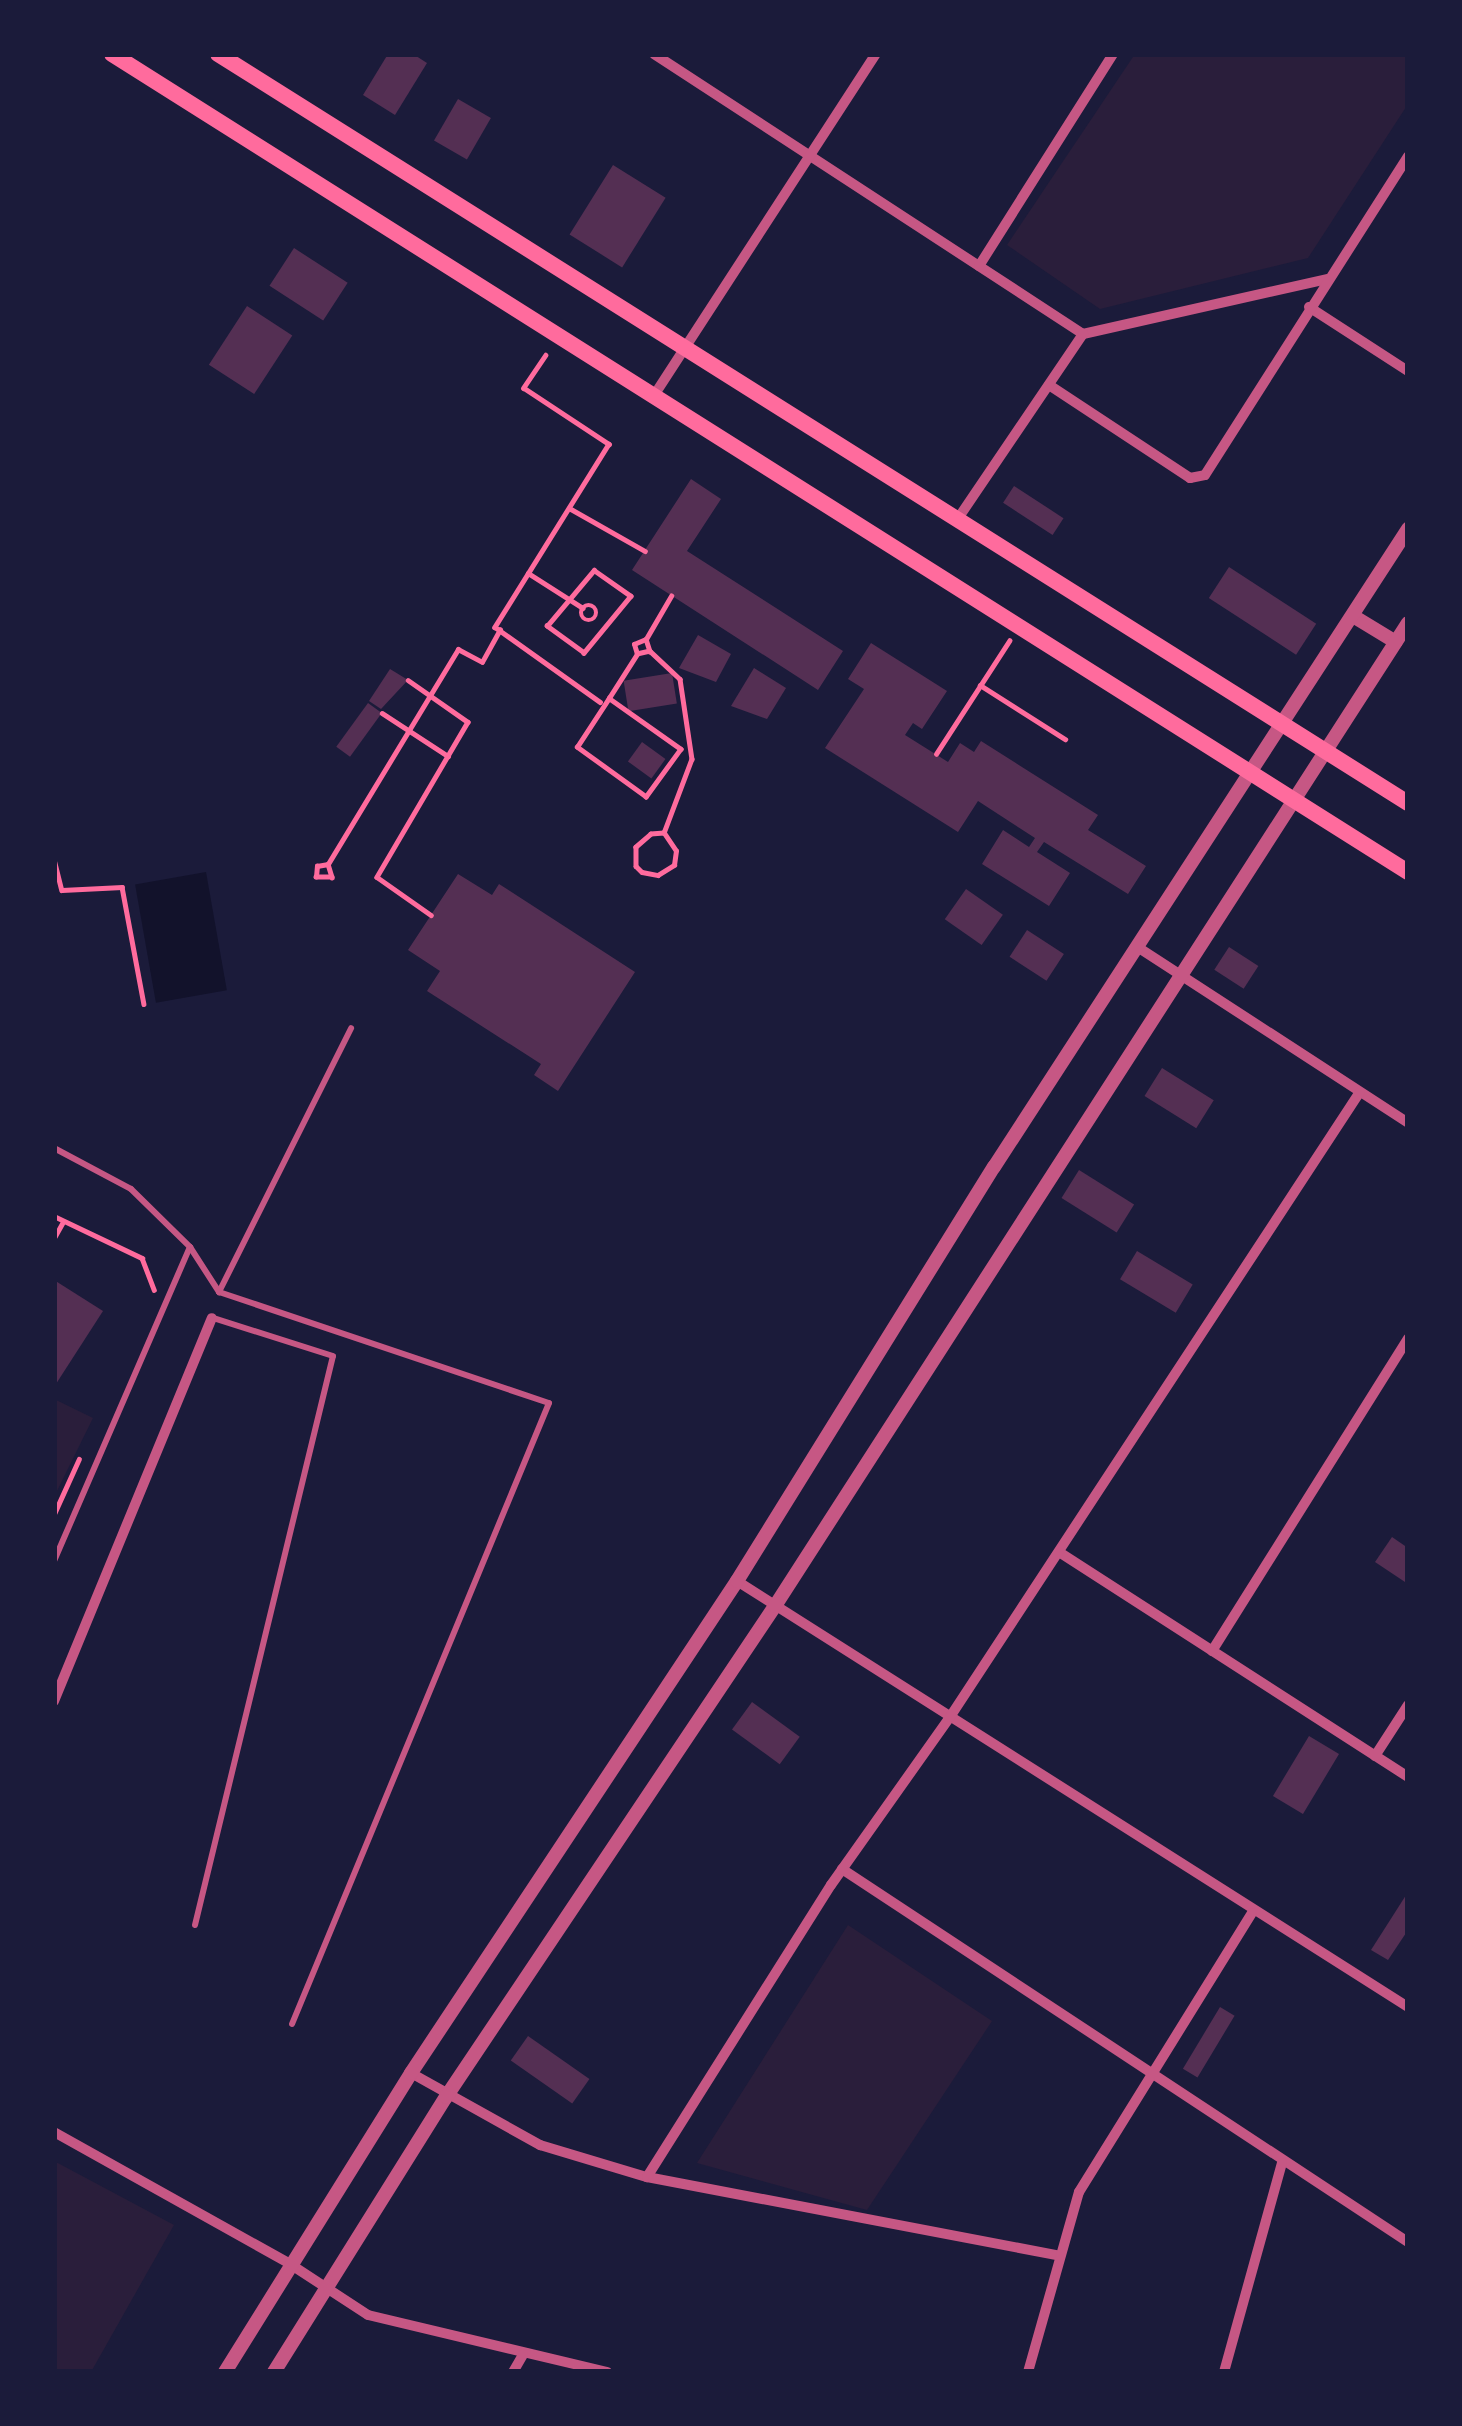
<!DOCTYPE html>
<style>
body{margin:0}
#map{position:relative;width:1462px;height:2426px;overflow:hidden;background:#1b1b3a;font-family:"Noto Serif",serif}
div>[style]{position:absolute}
.green>*{inset:0;background:#2a1e3b}
.water>*{inset:0;background:#12122b;transform-origin:0 0}
.building>*{inset:0;background:#542f53;transform-origin:0 0}
.path>*{height:4.5px;margin:-2.25px;padding:0 2.25px;transform-origin:2.25px;border-radius:2.25px;background:#ff6b9d}
.path>.ring{margin:-2.25px;padding:0;box-sizing:content-box;background:none;border:4.5px solid #ff6b9d;border-radius:50%}
.service>*{height:6px;margin:-3px;padding:0 3px;transform-origin:3px;border-radius:3px;background:#c65784}
.minor>*{height:10px;margin:-5px;padding:0 5px;transform-origin:5px;border-radius:5px;background:#c65784}
.tertiary>*{height:14px;margin:-7px;padding:0 7px;transform-origin:7px;border-radius:7px;background:#c65784}
.primary>*{height:16px;margin:-8px;padding:0 8px;transform-origin:8px;border-radius:8px;background:#ff6b9d}
span{translate:-50% -50%;white-space:nowrap;text-align:center;line-height:1.15;-webkit-text-stroke:12px #1b1b3a;paint-order:stroke}
.frame{position:absolute;inset:0;border:57px solid #1b1b3a;pointer-events:none}
</style>
<div id="map">
<div class="green">
<div style="clip-path:polygon(1135px 54px,1408px 54px,1408px 104px,1308px 258px,1100px 309px,1007px 245px)"></div>
<div style="clip-path:polygon(54px 1399px,93px 1418px,54px 1497px)"></div>
<div style="clip-path:polygon(848px 1925px,992px 2021px,867px 2210px,697px 2163px)"></div>
<div style="clip-path:polygon(54px 2161px,174px 2225px,91px 2372px,54px 2372px)"></div>
</div>
<div class="water">
<div style="left:206px;top:872px;width:120px;height:72px;rotate:80deg"></div>
</div>
<div class="building">
<div style="clip-path:polygon(388px 54px,413px 54px,427px 63px,395px 115px,363px 95px)"></div>
<div style="left:458px;top:99px;width:38px;height:48px;rotate:30deg"></div>
<div style="left:613px;top:165px;width:62px;height:82px;rotate:32deg"></div>
<div style="left:294px;top:248px;width:64px;height:45px;rotate:33deg"></div>
<div style="left:247px;top:306px;width:54px;height:70px;rotate:33deg"></div>
<div style="clip-path:polygon(691px 479px,721px 499px,687px 551px,843px 651px,818px 690px,632px 570px)"></div>
<div style="left:1014px;top:486px;width:59px;height:20px;rotate:33deg"></div>
<div style="left:1229px;top:567px;width:104px;height:37px;rotate:33deg"></div>
<div style="clip-path:polygon(698px 635px,731px 654px,716px 682px,679px 668px)"></div>
<div style="clip-path:polygon(871px 643px,947px 691px,922px 729px,913px 723px,905px 735px,948px 762px,960px 743px,974px 752px,981px 741px,1098px 815px,1088px 830px,1146px 866px,1128px 894px,1044px 842px,1037px 852px,1070px 873px,1049px 906px,982px 864px,1003px 830px,1029px 847px,1035px 838px,978px 801px,958px 832px,825px 748px,864px 689px,848px 679px)"></div>
<div style="clip-path:polygon(754px 668px,786px 688px,767px 719px,731px 706px)"></div>
<div style="clip-path:polygon(390px 669px,408px 680px,381px 709px,369px 701px)"></div>
<div style="left:672px;top:673px;width:31px;height:49px;rotate:81deg"></div>
<div style="left:368px;top:703px;width:17px;height:54px;rotate:36deg"></div>
<div style="left:642px;top:742px;width:29px;height:24px;rotate:36deg"></div>
<div style="clip-path:polygon(458px 874px,492px 895px,499px 884px,635px 972px,558px 1091px,534px 1075px,541px 1064px,427px 991px,440px 971px,408px 950px)"></div>
<div style="left:966px;top:889px;width:45px;height:37px;rotate:35deg"></div>
<div style="left:1027px;top:930px;width:44px;height:32px;rotate:33deg"></div>
<div style="left:1229px;top:947px;width:35px;height:27px;rotate:33deg"></div>
<div style="left:1162px;top:1068px;width:61px;height:33px;rotate:32deg"></div>
<div style="left:1079px;top:1170px;width:65px;height:33px;rotate:32deg"></div>
<div style="left:1137px;top:1251px;width:65px;height:33px;rotate:31deg"></div>
<div style="clip-path:polygon(54px 1280px,103px 1311px,54px 1387px)"></div>
<div style="clip-path:polygon(1392px 1537px,1408px 1548px,1408px 1584px,1375px 1562px)"></div>
<div style="left:752px;top:1702px;width:59px;height:34px;rotate:36deg"></div>
<div style="left:1309px;top:1736px;width:35px;height:70px;rotate:31deg"></div>
<div style="clip-path:polygon(1408px 1892px,1408px 1930px,1388px 1960px,1371px 1950px)"></div>
<div style="left:1220px;top:2007px;width:17px;height:72px;rotate:31deg"></div>
<div style="left:528px;top:2036px;width:75px;height:30px;rotate:35deg"></div>
</div>
<div class="path">
<div style="left:546px;top:355px;width:40px;rotate:124deg"></div>
<div style="left:524px;top:388px;width:102px;rotate:33.4deg"></div>
<div style="left:609px;top:444px;width:216px;rotate:121.9deg"></div>
<div style="left:495px;top:627px;width:129px;rotate:35.5deg"></div>
<div style="left:571px;top:509px;width:85px;rotate:29.6deg"></div>
<div style="left:594px;top:570px;width:45px;rotate:35.1deg"></div>
<div style="left:631px;top:596px;width:74px;rotate:129.5deg"></div>
<div style="left:584px;top:653px;width:46px;rotate:-143.9deg"></div>
<div style="left:547px;top:626px;width:73px;rotate:-50deg"></div>
<div style="left:528px;top:573px;width:65px;rotate:32.5deg"></div>
<div class="ring" style="left:581px;top:605px;width:11.5px;height:11.5px"></div>
<div style="left:646px;top:639px;width:13px;rotate:72deg"></div>
<div style="left:650px;top:651px;width:13px;rotate:167deg"></div>
<div style="left:637px;top:654px;width:10px;rotate:-107deg"></div>
<div style="left:634px;top:644px;width:13px;rotate:-23deg"></div>
<div style="left:646px;top:639px;width:50px;rotate:-59.8deg"></div>
<div style="left:650px;top:651px;width:41px;rotate:43deg"></div>
<div style="left:680px;top:679px;width:81px;rotate:81.5deg"></div>
<div style="left:692px;top:759px;width:79px;rotate:110.7deg"></div>
<div style="left:664px;top:833px;width:13px;rotate:176deg"></div>
<div style="left:651px;top:834px;width:20px;rotate:139deg"></div>
<div style="left:636px;top:847px;width:19px;rotate:90deg"></div>
<div style="left:636px;top:866px;width:8px;rotate:45deg"></div>
<div style="left:642px;top:872px;width:16px;rotate:11deg"></div>
<div style="left:658px;top:875px;width:19px;rotate:-32deg"></div>
<div style="left:674px;top:865px;width:14px;rotate:-82deg"></div>
<div style="left:676px;top:851px;width:22px;rotate:-124deg"></div>
<div style="left:408px;top:680px;width:73px;rotate:35deg"></div>
<div style="left:468px;top:722px;width:180px;rotate:120.4deg"></div>
<div style="left:377px;top:877px;width:66px;rotate:35.1deg"></div>
<div style="left:980px;top:685px;width:101px;rotate:32.4deg"></div>
<div style="left:609px;top:698px;width:88px;rotate:35.3deg"></div>
<div style="left:681px;top:749px;width:59px;rotate:126.1deg"></div>
<div style="left:646px;top:797px;width:85px;rotate:-144.1deg"></div>
<div style="left:577px;top:747px;width:59px;rotate:-56.9deg"></div>
<div style="left:609px;top:698px;width:52px;rotate:-57.5deg"></div>
<div style="left:382px;top:713px;width:79px;rotate:33.1deg"></div>
<div style="left:936px;top:754px;width:135px;rotate:-57.1deg"></div>
<div style="left:54px;top:859px;width:32px;rotate:76deg"></div>
<div style="left:62px;top:890px;width:60px;rotate:-2.9deg"></div>
<div style="left:122px;top:887px;width:119px;rotate:79.4deg"></div>
<div style="left:328px;top:864px;width:14px;rotate:73deg"></div>
<div style="left:332px;top:877px;width:16px;rotate:180deg"></div>
<div style="left:316px;top:877px;width:11px;rotate:-85deg"></div>
<div style="left:317px;top:866px;width:11px;rotate:-10deg"></div>
<div style="left:328px;top:864px;width:251px;rotate:-58.8deg"></div>
<div style="left:458px;top:649px;width:27px;rotate:28deg"></div>
<div style="left:482px;top:662px;width:37px;rotate:-61deg"></div>
<div style="left:54px;top:1216px;width:98px;rotate:25.5deg"></div>
<div style="left:142px;top:1258px;width:34px;rotate:69deg"></div>
<div style="left:54px;top:1238px;width:18px;rotate:-61deg"></div>
<div style="left:54px;top:1514px;width:60px;rotate:-65.6deg"></div>
</div>
<div class="service">
<div style="left:54px;top:1148px;width:87px;rotate:28deg"></div>
<div style="left:131px;top:1189px;width:83px;rotate:44.5deg"></div>
<div style="left:190px;top:1247px;width:54px;rotate:57.2deg"></div>
<div style="left:219px;top:1292px;width:348px;rotate:18.6deg"></div>
<div style="left:549px;top:1403px;width:672px;rotate:112.48deg"></div>
<div style="left:219px;top:1292px;width:295px;rotate:-63.4deg"></div>
<div style="left:54px;top:1561px;width:342px;rotate:-66.6deg"></div>
<div style="left:195px;top:1925px;width:585px;rotate:-76.37deg"></div>
<div style="left:333px;top:1356px;width:126px;rotate:-162.4deg"></div>
</div>
<div class="minor">
<div style="left:654px;top:54px;width:512px;rotate:33.13deg"></div>
<div style="left:1083px;top:334px;width:250px;rotate:-12.7deg"></div>
<div style="left:979px;top:266px;width:251px;rotate:-57.7deg"></div>
<div style="left:1309px;top:307px;width:118px;rotate:32.9deg"></div>
<div style="left:1049px;top:385px;width:169px;rotate:33.4deg"></div>
<div style="left:1190px;top:478px;width:15px;rotate:-11deg"></div>
<div style="left:1205px;top:475px;width:378px;rotate:-57.5deg"></div>
<div style="left:653px;top:397px;width:409px;rotate:-57deg"></div>
<div style="left:957px;top:520px;width:225px;rotate:-55.9deg"></div>
<div style="left:1139px;top:948px;width:321px;rotate:33deg"></div>
<div style="left:1059px;top:1552px;width:415px;rotate:32.8deg"></div>
<div style="left:737px;top:1581px;width:795px;rotate:32.41deg"></div>
<div style="left:1212px;top:1651px;width:369px;rotate:-57.9deg"></div>
<div style="left:54px;top:1701px;width:414px;rotate:-67.6deg"></div>
<div style="left:1375px;top:1756px;width:61px;rotate:-57.1deg"></div>
<div style="left:842px;top:1869px;width:678px;rotate:33.39deg"></div>
<div style="left:411px;top:2073px;width:148px;rotate:29.2deg"></div>
<div style="left:540px;top:2145px;width:112px;rotate:16.7deg"></div>
<div style="left:647px;top:2177px;width:417px;rotate:10.8deg"></div>
<div style="left:54px;top:2132px;width:270px;rotate:29.2deg"></div>
<div style="left:290px;top:2264px;width:93px;rotate:33.2deg"></div>
<div style="left:368px;top:2315px;width:246px;rotate:13.4deg"></div>
<div style="left:647px;top:2177px;width:345px;rotate:-57.8deg"></div>
<div style="left:831px;top:1885px;width:206px;rotate:-54.7deg"></div>
<div style="left:950px;top:1717px;width:747px;rotate:-56.74deg"></div>
<div style="left:513px;top:2372px;width:20px;rotate:-60deg"></div>
<div style="left:1028px;top:2372px;width:187px;rotate:-74.2deg"></div>
<div style="left:1079px;top:2192px;width:328px;rotate:-58.2deg"></div>
<div style="left:1224px;top:2372px;width:217px;rotate:-74.5deg"></div>
</div>
<div class="tertiary">
<div style="left:1353px;top:616px;width:50px;rotate:31.2deg"></div>
<div style="left:225px;top:2372px;width:352px;rotate:-58.1deg"></div>
<div style="left:411px;top:2073px;width:590px;rotate:-56.47deg"></div>
<div style="left:737px;top:1581px;width:487px;rotate:-58.2deg"></div>
<div style="left:994px;top:1167px;width:761px;rotate:-57.02deg"></div>
<div style="left:274px;top:2372px;width:324px;rotate:-58deg"></div>
<div style="left:446px;top:2097px;width:591px;rotate:-56.18deg"></div>
<div style="left:775px;top:1606px;width:1169px;rotate:-57.22deg"></div>
</div>
<div class="primary">
<div style="left:112px;top:54px;width:1533px;rotate:32.26deg"></div>
<div style="left:218px;top:54px;width:1406px;rotate:32.19deg"></div>
</div>
<div class="frame"></div>
</div>
